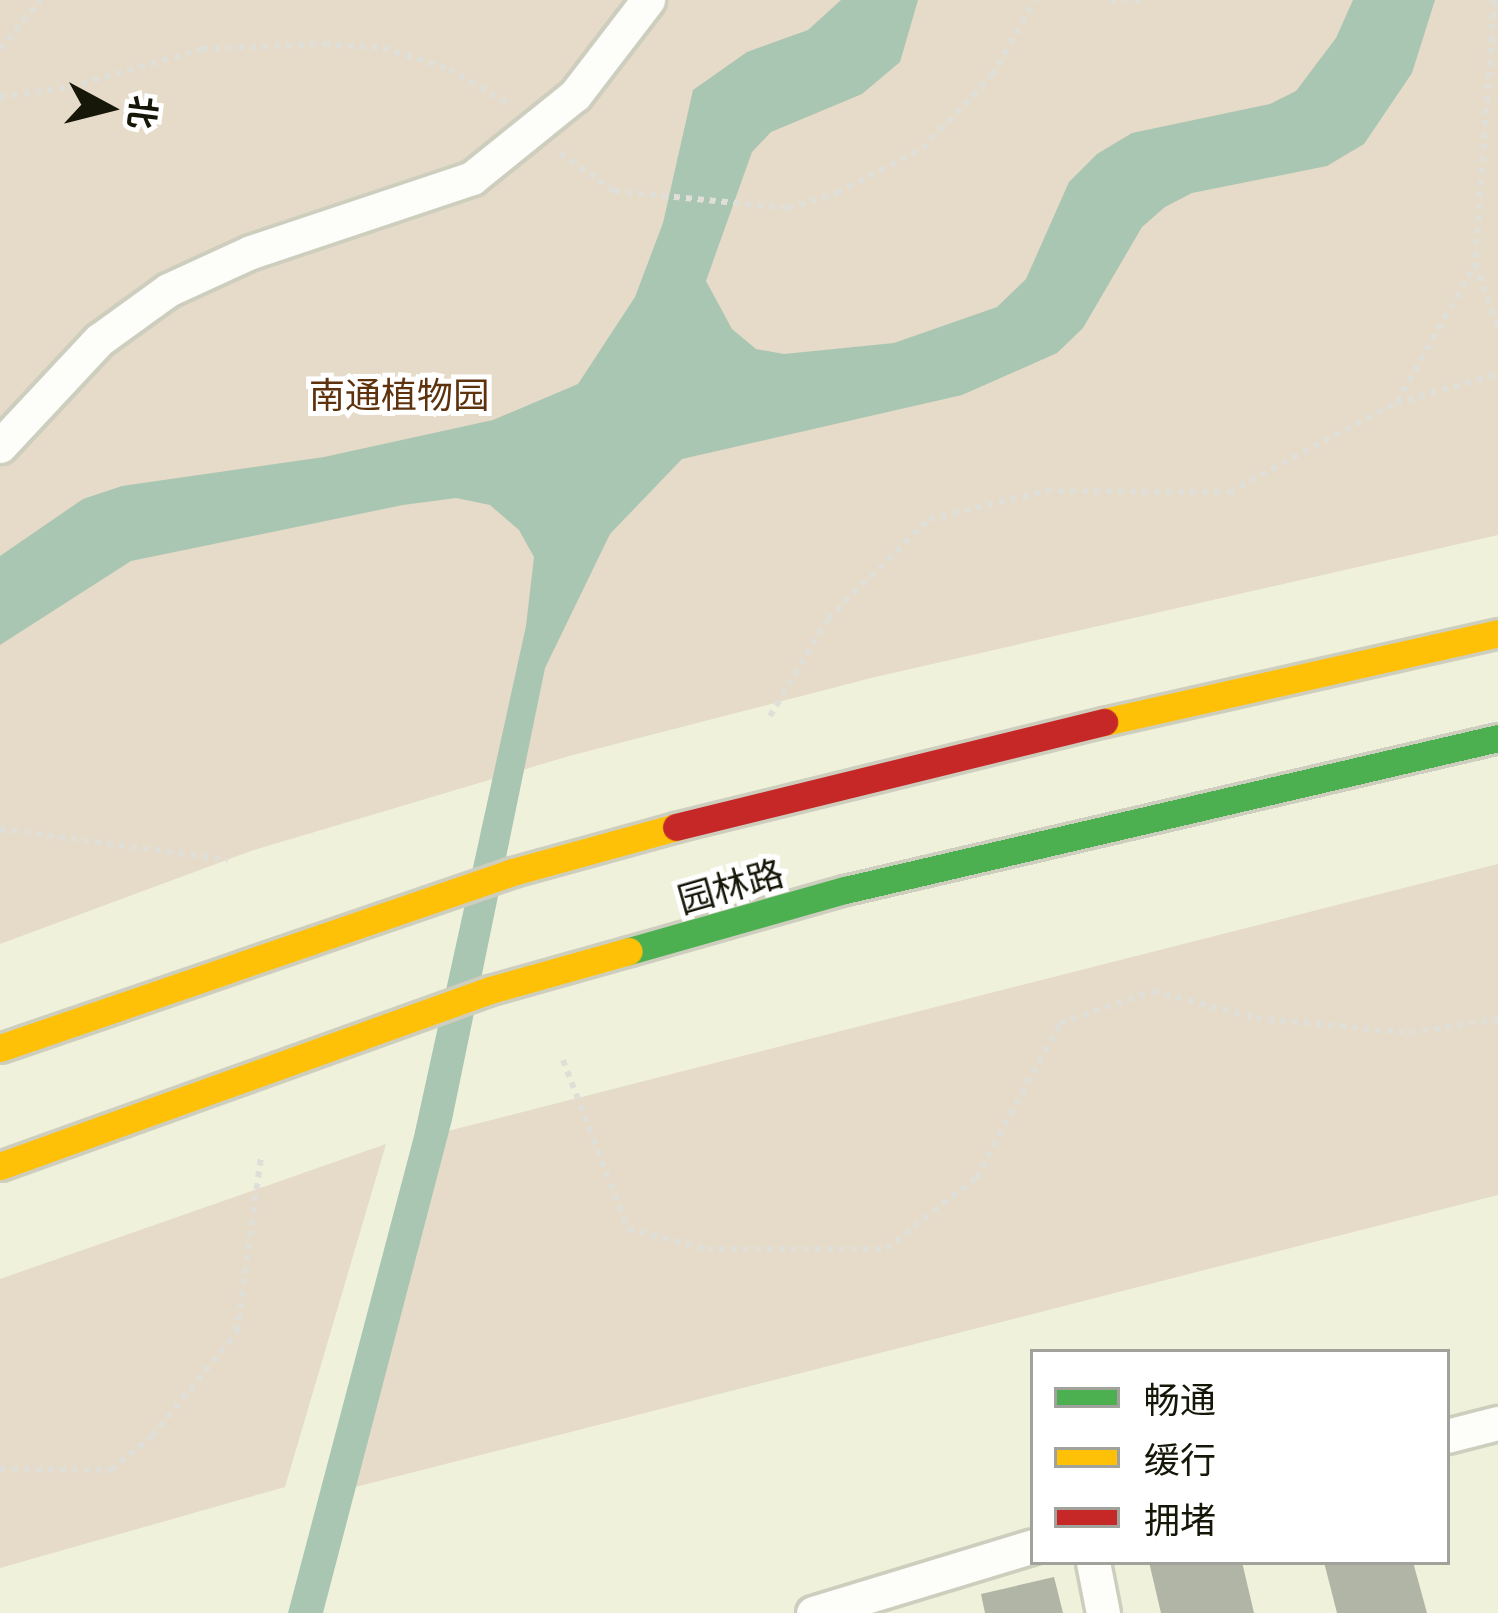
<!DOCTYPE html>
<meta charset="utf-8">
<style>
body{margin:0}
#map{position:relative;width:1498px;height:1613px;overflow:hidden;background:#eff1db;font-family:"Exo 2","Noto Sans SC",sans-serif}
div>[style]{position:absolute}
.green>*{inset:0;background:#e6dac8}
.water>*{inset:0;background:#a9c6b2}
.building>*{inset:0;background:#b0b5a6}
.path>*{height:6px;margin-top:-3px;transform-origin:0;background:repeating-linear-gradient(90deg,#dfdfd8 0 6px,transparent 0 12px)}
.roads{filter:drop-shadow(3px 0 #cdcebe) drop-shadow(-3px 0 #cdcebe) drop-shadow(0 3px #cdcebe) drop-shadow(0 -3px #cdcebe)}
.street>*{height:33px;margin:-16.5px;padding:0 16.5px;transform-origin:16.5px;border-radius:16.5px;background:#fdfdfa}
.fast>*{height:27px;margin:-13.5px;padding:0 13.5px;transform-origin:13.5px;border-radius:13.5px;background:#4caf50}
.slow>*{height:27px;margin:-13.5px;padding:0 13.5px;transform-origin:13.5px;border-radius:13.5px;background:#ffc107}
.jam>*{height:27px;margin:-13.5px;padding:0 13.5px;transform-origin:13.5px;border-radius:13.5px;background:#c62828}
span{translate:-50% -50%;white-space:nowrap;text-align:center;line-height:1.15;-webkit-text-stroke:10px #fff;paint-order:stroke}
.park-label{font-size:36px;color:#5e320c}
.street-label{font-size:36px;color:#161609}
.legend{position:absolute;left:1030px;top:1349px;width:420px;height:216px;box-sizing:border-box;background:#fff;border:3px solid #a2a29d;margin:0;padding:15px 21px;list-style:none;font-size:36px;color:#161609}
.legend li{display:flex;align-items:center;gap:24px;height:60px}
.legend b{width:60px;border:3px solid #a2a29d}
.north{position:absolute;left:48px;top:48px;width:120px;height:120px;-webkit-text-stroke:9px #fff;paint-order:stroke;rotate:97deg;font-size:33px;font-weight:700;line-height:48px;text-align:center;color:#161609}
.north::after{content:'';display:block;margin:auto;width:42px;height:54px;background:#161609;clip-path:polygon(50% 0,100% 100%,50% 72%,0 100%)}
</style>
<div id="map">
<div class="green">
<div style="clip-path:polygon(0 0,1498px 0,1498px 535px,875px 677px,569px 756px,251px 851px,0 944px)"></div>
<div style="clip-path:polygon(1498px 864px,1498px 1195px,328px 1494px,436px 1134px)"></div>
<div style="clip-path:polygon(386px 1144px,285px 1487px,0 1568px,0 1279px)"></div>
</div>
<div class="water">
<div style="clip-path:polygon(841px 0,918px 0,900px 62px,862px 94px,771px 132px,752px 152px,706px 281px,732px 329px,756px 349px,784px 354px,894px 343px,997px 307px,1026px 279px,1069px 182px,1097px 154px,1132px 133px,1270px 104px,1296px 91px,1336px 38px,1353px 0,1435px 0,1412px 73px,1364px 144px,1327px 166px,1192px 193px,1165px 207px,1142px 227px,1083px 328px,1057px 353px,962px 395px,682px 459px,610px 534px,545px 668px,452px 1120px,323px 1613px,288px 1613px,414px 1136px,526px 626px,534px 557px,519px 530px,490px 505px,456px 498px,403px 505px,131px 561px,0 645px,0 556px,83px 499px,122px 486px,324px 457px,493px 420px,578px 384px,635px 297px,663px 223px,693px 90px,747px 52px,808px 30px)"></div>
</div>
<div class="building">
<div style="clip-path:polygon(1149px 1562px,1242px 1562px,1254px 1613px,1161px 1613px)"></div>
<div style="clip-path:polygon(1324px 1562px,1413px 1562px,1427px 1613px,1337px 1613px)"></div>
<div style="clip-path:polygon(1054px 1577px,1063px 1613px,985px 1613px,981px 1594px)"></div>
</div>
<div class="path">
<div style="left:1110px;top:0;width:33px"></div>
<div style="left:1494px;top:0;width:265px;rotate:94.1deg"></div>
<div style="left:1475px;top:264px;width:67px;rotate:69.9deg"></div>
<div style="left:0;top:49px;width:64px;rotate:-50.1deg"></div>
<div style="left:0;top:97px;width:71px;rotate:-8.1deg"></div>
<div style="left:70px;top:87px;width:137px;rotate:-16.1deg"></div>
<div style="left:202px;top:49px;width:122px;rotate:-2.3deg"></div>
<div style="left:324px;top:44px;width:59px;rotate:3.9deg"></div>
<div style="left:383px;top:48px;width:69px;rotate:17.7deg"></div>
<div style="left:449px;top:69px;width:73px;rotate:30.4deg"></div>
<div style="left:560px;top:153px;width:66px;rotate:35.1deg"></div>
<div style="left:614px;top:191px;width:175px;rotate:5.6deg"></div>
<div style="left:788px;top:208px;width:51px;rotate:-17deg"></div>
<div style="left:837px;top:193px;width:97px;rotate:-27.6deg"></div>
<div style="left:923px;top:148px;width:100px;rotate:-46.6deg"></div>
<div style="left:992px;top:75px;width:86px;rotate:-60.2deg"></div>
<div style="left:1397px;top:402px;width:159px;rotate:-60.5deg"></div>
<div style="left:770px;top:716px;width:113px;rotate:-59.1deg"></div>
<div style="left:828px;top:619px;width:142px;rotate:-44.7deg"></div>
<div style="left:929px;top:519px;width:120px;rotate:-13.5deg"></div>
<div style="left:1046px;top:491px;width:183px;rotate:0.3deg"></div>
<div style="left:1229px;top:492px;width:189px;rotate:-28.1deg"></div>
<div style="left:1396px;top:403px;width:106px;rotate:-15.9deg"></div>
<div style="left:0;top:829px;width:230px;rotate:7.7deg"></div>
<div style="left:563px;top:1060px;width:181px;rotate:69deg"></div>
<div style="left:628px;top:1229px;width:81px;rotate:14.2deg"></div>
<div style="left:707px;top:1249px;width:179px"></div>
<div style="left:886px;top:1249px;width:115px;rotate:-38.3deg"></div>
<div style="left:976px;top:1178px;width:176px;rotate:-61.5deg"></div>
<div style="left:1060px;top:1023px;width:98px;rotate:-19deg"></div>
<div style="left:1153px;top:991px;width:106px;rotate:14.7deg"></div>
<div style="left:1256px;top:1018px;width:155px;rotate:5.6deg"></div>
<div style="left:1410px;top:1033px;width:89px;rotate:-9deg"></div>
<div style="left:0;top:1469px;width:111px;rotate:0.5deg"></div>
<div style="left:111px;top:1470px;width:53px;rotate:-39.7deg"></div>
<div style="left:152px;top:1436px;width:134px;rotate:-50.7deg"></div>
<div style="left:237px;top:1332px;width:177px;rotate:-82.2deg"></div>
</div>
<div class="roads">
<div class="street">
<div style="left:0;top:446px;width:145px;rotate:-47deg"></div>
<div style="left:99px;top:340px;width:85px;rotate:-35.9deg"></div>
<div style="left:168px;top:290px;width:91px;rotate:-24.6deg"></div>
<div style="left:251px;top:252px;width:233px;rotate:-18.5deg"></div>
<div style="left:472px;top:178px;width:132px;rotate:-38.9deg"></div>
<div style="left:575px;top:95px;width:120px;rotate:-52.5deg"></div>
<div style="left:1447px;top:1436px;width:53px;rotate:-14.3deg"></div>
<div style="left:1093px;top:1562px;width:52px;rotate:78.9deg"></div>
<div style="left:813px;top:1613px;width:230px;rotate:-16.9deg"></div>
</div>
<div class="fast">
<div style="left:629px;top:951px;width:224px;rotate:-15.8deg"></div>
<div style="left:845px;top:890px;width:670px;rotate:-13.1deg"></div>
</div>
<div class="slow">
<div style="left:1104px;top:722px;width:404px;rotate:-12.7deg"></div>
<div style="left:0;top:1048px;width:542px;rotate:-18.94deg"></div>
<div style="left:513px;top:872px;width:169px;rotate:-15.4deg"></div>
<div style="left:0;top:1166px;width:521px;rotate:-19.76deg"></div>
<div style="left:490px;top:990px;width:144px;rotate:-15.7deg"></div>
</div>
<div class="jam">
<div style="left:676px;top:827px;width:441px;rotate:-13.8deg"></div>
</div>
</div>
<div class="park-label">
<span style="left:399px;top:394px">南通植物园</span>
</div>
<div class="street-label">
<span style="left:730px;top:885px;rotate:-16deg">园林路</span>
</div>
<ul class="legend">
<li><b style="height:15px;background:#4caf50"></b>畅通</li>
<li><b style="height:15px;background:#ffc107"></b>缓行</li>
<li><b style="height:15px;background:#c62828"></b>拥堵</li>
</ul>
<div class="north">北</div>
</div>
